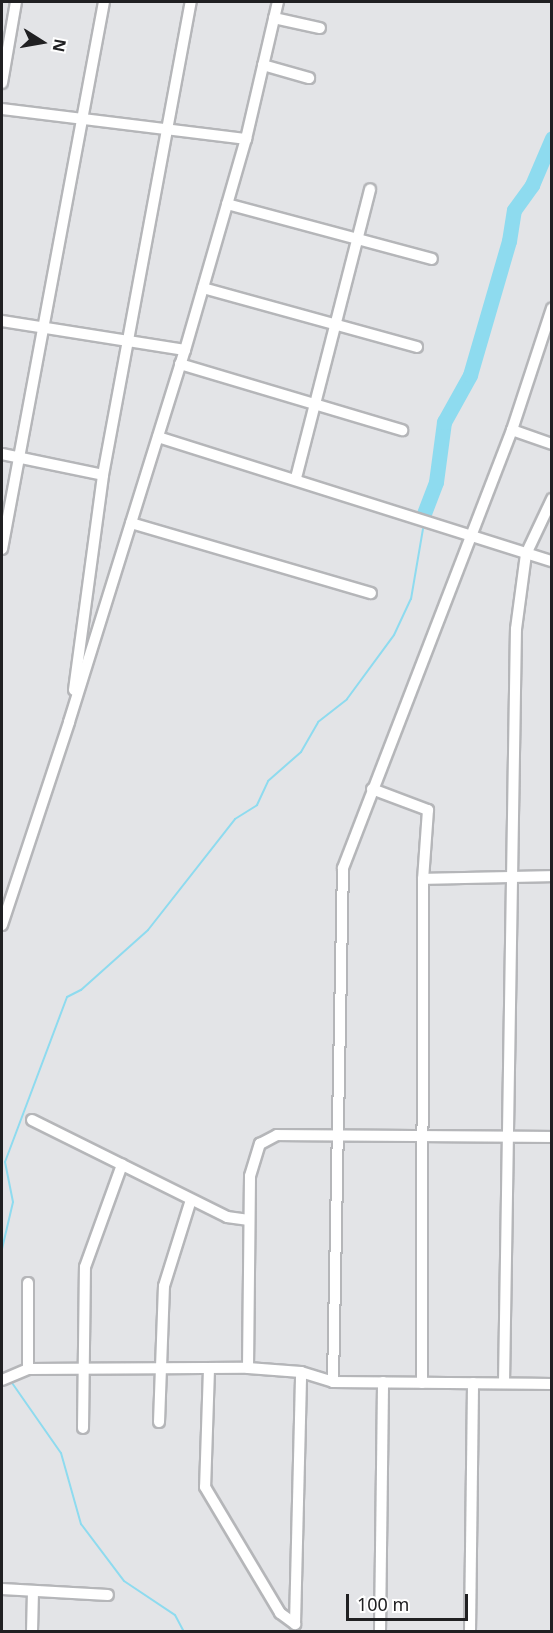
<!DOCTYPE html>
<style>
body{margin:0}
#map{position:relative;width:553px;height:1633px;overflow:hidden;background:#e3e4e7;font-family:"Noto Sans",sans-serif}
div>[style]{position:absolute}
.stream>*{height:2px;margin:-1px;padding:0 1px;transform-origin:1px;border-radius:1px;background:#8edbef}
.river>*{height:15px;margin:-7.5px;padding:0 7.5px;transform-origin:7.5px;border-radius:7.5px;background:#8edbef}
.roads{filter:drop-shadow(2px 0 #b5b6b9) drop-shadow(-2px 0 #b5b6b9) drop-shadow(0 2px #b5b6b9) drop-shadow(0 -2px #b5b6b9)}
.minor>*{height:10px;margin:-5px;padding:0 5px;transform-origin:5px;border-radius:5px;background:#fff}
span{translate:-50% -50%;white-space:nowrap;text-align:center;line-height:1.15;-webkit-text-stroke:5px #fff;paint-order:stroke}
.frame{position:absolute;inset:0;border:3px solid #202022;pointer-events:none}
.north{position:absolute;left:12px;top:12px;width:60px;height:60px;-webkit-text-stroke:4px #fff;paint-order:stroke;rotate:101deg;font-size:16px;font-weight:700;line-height:24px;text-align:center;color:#202022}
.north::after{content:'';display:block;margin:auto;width:21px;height:27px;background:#202022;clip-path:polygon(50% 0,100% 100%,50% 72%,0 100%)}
.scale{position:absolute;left:346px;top:1594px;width:122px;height:27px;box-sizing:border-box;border:3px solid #202022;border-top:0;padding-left:8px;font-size:18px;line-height:21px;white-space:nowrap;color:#202022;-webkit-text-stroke:4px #fff;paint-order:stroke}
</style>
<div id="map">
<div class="stream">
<div style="left:2px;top:1249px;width:48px;rotate:-76.8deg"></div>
<div style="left:13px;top:1202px;width:41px;rotate:-101.3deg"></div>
<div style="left:5px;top:1162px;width:176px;rotate:-69.4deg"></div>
<div style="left:67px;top:997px;width:16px;rotate:-27deg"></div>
<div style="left:81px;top:990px;width:90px;rotate:-41.8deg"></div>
<div style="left:148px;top:930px;width:141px;rotate:-51.9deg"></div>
<div style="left:235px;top:819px;width:26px;rotate:-32deg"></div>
<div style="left:257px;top:805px;width:26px;rotate:-65deg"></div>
<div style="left:268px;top:781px;width:44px;rotate:-41.3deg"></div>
<div style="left:301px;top:752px;width:34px;rotate:-60deg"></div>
<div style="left:318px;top:722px;width:37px;rotate:-38deg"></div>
<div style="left:347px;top:699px;width:79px;rotate:-53.7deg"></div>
<div style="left:394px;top:635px;width:40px;rotate:-65deg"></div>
<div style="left:411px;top:599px;width:71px;rotate:-80.3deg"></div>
<div style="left:10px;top:1380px;width:89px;rotate:55.1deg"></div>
<div style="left:61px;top:1453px;width:74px;rotate:74.3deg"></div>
<div style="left:81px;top:1524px;width:71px;rotate:53deg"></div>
<div style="left:124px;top:1581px;width:61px;rotate:33.7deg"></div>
<div style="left:175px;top:1615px;width:19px;rotate:62deg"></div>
</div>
<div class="river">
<div style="left:423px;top:516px;width:36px;rotate:-69deg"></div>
<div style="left:436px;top:482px;width:61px;rotate:-82.4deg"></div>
<div style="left:444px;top:422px;width:54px;rotate:-61deg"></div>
<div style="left:470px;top:375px;width:140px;rotate:-73.8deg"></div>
<div style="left:509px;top:241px;width:31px;rotate:-81deg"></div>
<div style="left:514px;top:210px;width:31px;rotate:-54deg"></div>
<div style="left:532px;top:185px;width:51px;rotate:-66.9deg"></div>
</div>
<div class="roads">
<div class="minor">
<div style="left:274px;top:18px;width:47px;rotate:12.3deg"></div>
<div style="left:263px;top:65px;width:48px;rotate:15.8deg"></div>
<div style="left:2px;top:83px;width:82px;rotate:-80.2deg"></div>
<div style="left:2px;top:109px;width:246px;rotate:7deg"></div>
<div style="left:227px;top:204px;width:212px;rotate:15deg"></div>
<div style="left:203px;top:288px;width:222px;rotate:15.4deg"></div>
<div style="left:2px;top:321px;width:185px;rotate:9deg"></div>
<div style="left:180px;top:364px;width:232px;rotate:16.6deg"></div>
<div style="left:512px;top:430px;width:42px;rotate:19.3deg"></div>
<div style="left:158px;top:437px;width:413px;rotate:17.5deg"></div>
<div style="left:2px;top:454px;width:103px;rotate:11.7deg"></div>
<div style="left:296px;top:478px;width:298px;rotate:-75.6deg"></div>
<div style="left:131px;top:523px;width:250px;rotate:16.3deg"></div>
<div style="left:2px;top:549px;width:556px;rotate:-79.44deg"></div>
<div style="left:74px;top:690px;width:217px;rotate:-82.3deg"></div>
<div style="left:103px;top:475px;width:481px;rotate:-79.5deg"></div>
<div style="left:372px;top:789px;width:60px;rotate:20.6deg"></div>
<div style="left:428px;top:810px;width:69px;rotate:94.1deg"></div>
<div style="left:423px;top:879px;width:504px;rotate:90.11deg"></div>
<div style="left:423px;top:879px;width:129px;rotate:-1.3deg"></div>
<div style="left:2px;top:925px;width:214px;rotate:-71.7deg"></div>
<div style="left:69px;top:722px;width:390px;rotate:-72.7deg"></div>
<div style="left:185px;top:350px;width:220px;rotate:-73.9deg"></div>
<div style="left:246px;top:139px;width:141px;rotate:-76.9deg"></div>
<div style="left:32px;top:1120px;width:218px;rotate:26.4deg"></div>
<div style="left:227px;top:1217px;width:22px;rotate:8deg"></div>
<div style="left:248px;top:1368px;width:192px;rotate:-89.4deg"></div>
<div style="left:250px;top:1176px;width:34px;rotate:-73deg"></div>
<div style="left:260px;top:1144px;width:19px;rotate:-28deg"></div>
<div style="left:277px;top:1135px;width:275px;rotate:0.4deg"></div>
<div style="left:28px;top:1369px;width:86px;rotate:-90deg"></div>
<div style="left:209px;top:1369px;width:118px;rotate:91.9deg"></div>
<div style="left:205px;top:1487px;width:147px;rotate:59.2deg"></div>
<div style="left:280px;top:1613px;width:19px;rotate:36deg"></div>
<div style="left:2px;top:1380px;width:28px;rotate:-23deg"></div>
<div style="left:28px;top:1369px;width:220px;rotate:-0.3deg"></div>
<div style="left:248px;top:1368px;width:53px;rotate:4.3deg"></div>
<div style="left:301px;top:1372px;width:34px;rotate:17deg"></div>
<div style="left:333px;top:1382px;width:219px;rotate:0.5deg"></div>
<div style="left:333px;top:1382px;width:514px;rotate:-88.89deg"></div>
<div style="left:343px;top:868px;width:469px;rotate:-68.9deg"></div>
<div style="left:512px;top:430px;width:128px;rotate:-71.8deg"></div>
<div style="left:504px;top:1383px;width:754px;rotate:-89.09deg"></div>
<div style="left:516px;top:629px;width:76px;rotate:-82.4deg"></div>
<div style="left:526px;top:554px;width:61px;rotate:-64.7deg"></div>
<div style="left:159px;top:1422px;width:136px;rotate:-87.9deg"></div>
<div style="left:164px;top:1286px;width:90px;rotate:-72.6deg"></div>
<div style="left:83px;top:1428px;width:161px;rotate:-89.3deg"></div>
<div style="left:85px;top:1267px;width:109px;rotate:-70.1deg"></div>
<div style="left:2px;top:1589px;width:106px;rotate:3.2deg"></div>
<div style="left:295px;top:1624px;width:252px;rotate:-88.6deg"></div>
<div style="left:32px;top:1632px;width:41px;rotate:-88.6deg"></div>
<div style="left:380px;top:1632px;width:250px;rotate:-89.3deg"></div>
<div style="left:470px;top:1632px;width:249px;rotate:-89.3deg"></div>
</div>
</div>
<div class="frame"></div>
<div class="north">N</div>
<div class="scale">100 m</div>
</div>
